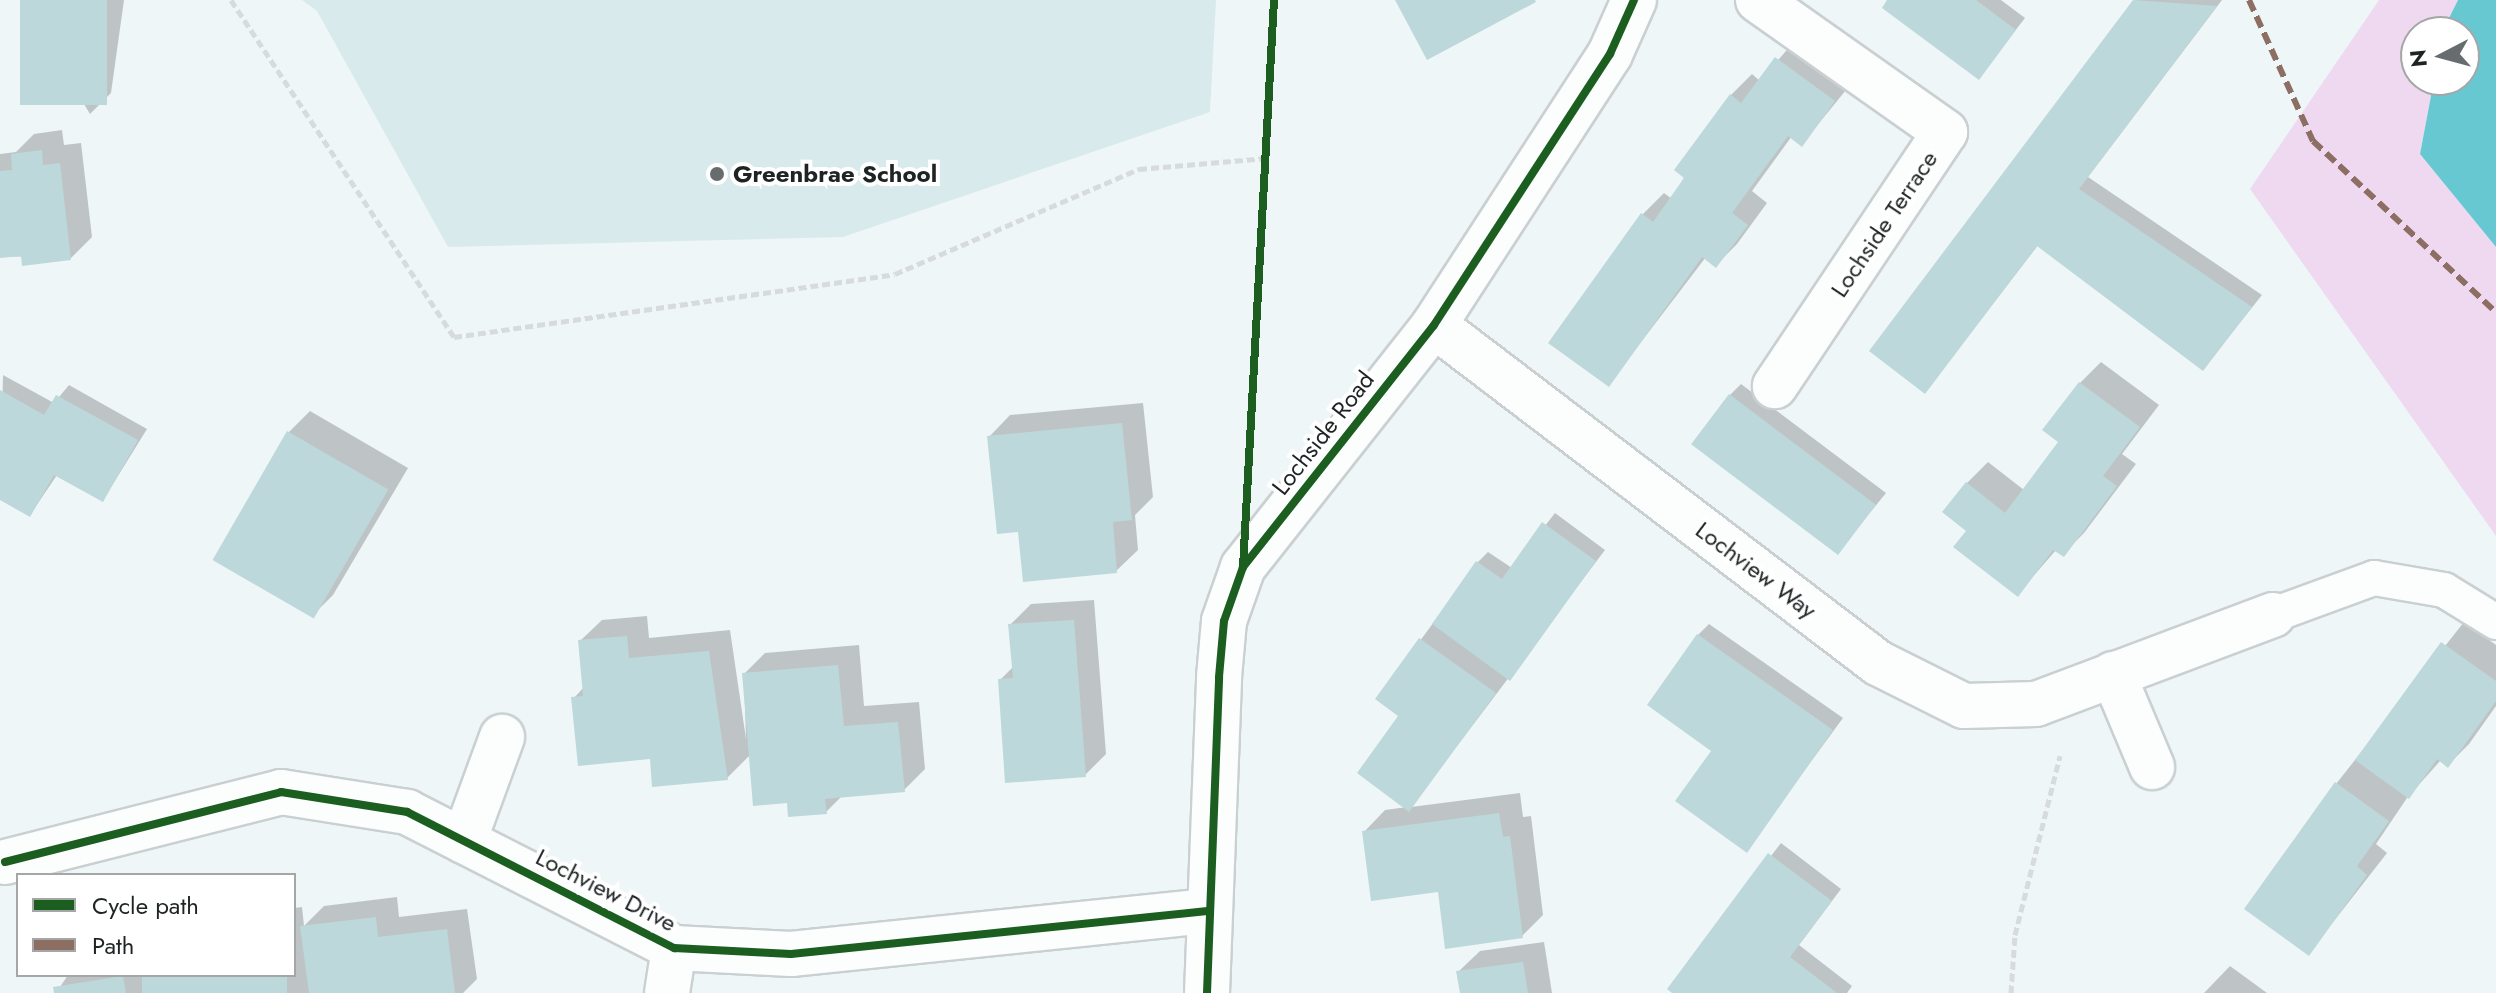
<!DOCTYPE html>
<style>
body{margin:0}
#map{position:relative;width:2496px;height:993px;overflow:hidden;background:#eef6f8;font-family:Jost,sans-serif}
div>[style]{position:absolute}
.built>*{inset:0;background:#d9eaed}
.green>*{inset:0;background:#efd9f1}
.water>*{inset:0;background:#68c8d2}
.shadow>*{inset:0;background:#0003}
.building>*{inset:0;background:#bdd8db;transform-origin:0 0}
.path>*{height:5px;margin-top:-2.5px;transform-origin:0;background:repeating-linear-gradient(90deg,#d8dbdb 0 8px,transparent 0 12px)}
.roads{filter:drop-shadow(2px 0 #cad0d2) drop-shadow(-2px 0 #cad0d2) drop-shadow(0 2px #cad0d2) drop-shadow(0 -2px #cad0d2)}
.service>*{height:34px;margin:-17px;padding:0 17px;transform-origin:17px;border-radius:17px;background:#fcfefe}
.minor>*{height:44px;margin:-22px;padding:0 22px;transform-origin:22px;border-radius:22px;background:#fcfefe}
.quiet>*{height:6px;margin-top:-3px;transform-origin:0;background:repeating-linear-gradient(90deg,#8d6e63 0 12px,transparent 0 18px)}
.cycleway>*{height:8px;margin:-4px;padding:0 4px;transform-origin:4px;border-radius:4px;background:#1b5e20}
.dots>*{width:22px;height:22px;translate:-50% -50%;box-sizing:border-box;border:4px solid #fff;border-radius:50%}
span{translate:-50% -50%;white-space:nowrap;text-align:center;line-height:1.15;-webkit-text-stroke:8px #fff;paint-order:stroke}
.poi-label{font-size:24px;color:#1e2324;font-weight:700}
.left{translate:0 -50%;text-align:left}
.street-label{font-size:24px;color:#1e2324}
.legend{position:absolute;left:16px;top:873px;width:280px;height:104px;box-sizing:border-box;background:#fff;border:2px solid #a5a7a7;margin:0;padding:10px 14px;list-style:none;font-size:24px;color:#1e2324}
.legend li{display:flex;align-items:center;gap:16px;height:40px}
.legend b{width:40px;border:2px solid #a5a7a7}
.north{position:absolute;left:2400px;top:16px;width:80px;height:80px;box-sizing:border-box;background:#fff;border:2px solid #a5a7a7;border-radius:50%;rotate:264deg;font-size:22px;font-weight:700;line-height:32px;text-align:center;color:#1e2324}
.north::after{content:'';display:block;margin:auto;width:28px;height:36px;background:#676d6e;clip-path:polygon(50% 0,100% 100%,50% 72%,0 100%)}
</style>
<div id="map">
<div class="built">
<div style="clip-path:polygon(302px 0,1216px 0,1210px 112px,843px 237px,448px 247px,317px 11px)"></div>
</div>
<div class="green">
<div style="clip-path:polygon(2379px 0,2458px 0,2442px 32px,2416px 32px,2416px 80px,2434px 80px,2420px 154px,2496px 247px,2496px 536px,2250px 189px)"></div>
</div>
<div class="water">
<div style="clip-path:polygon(2458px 0,2496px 0,2496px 247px,2420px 154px,2434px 80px,2464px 80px,2464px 32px,2442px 32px)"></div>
</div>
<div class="shadow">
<div style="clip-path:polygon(22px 0,124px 0,111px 93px,90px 114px)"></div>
<div style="clip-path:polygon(1890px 0,2001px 0,2025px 18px,1979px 77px)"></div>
<div style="clip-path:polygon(2136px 0,2222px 0,2088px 177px,2262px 295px,2203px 369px,2039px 244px,1925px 392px,1872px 351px)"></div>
<div style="clip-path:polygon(1798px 37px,1855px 79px,1802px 144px,1792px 136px,1752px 191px,1767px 203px,1737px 244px,1716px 265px,1706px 257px,1609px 384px,1551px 343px,1643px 214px,1664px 193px,1672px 199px,1731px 95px,1752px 74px,1760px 81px)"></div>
<div style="clip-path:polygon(62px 130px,64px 145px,81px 143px,92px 237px,71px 258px,0 256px,0 154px,16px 152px,34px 134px)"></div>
<div style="clip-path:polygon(2101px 362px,2159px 405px,2122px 454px,2136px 464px,2084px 533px,2063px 554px,2056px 550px,2018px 594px,1968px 530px,1967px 483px,1988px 462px,2024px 490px,2061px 441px,2080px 383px)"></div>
<div style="clip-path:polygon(3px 375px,54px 403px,69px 385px,147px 429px,103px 500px,57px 475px,30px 515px,0 498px)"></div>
<div style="clip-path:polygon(1741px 384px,1886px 493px,1838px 552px,1730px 395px)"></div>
<div style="clip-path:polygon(1143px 403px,1153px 497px,1135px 515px,1138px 550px,1116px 571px,1020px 530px,989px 437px,1010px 415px)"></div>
<div style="clip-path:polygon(310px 411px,408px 468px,333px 595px,312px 616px,215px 559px,289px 432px)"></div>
<div style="clip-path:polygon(1555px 513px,1605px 550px,1411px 807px,1520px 793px,1523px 817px,1531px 816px,1543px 915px,1522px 936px,1440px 890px,1364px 832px,1385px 810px,1407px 807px,1401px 716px,1378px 698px,1478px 562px,1488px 552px,1512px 568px)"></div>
<div style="clip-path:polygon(1094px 600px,1106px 754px,1085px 775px,1000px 680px,1014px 666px,1010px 625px,1031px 604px)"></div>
<div style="clip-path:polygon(647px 616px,649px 638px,730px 630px,746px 739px,744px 674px,765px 653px,859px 645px,864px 706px,919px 702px,925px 769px,904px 790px,843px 795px,826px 812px,789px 801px,750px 755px,727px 778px,652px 757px,574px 698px,584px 687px,580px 641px,602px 620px)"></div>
<div style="clip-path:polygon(2464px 622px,2496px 645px,2496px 706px,2469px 744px,2448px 765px,2441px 760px,2407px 798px,2376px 844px,2387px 853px,2309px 953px,2336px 784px)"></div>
<div style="clip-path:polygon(1709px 624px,1843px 718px,1746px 850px,1714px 750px,1698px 635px)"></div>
<div style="clip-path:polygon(1781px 843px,1841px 889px,1799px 945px,1852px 986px,1847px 993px,1676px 993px,1670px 988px)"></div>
<div style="clip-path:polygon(397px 897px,399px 917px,467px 909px,477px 979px,463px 993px,56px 993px,68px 975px,294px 975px,294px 908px,302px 907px,304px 926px,324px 906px)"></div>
<div style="clip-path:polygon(1544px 942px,1552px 993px,1462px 993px,1458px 972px,1480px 951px)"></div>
<div style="clip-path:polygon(2230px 966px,2267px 993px,2204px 993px)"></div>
</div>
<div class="building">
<div style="left:20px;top:0;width:87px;height:105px"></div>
<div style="clip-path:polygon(1395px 0,1535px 0,1536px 2px,1427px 60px)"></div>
<div style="clip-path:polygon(1887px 0,1976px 0,2016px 30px,1979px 80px,1882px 8px)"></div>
<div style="clip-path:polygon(2133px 0,2217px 6px,2079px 189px,2252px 307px,2203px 371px,2037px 246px,1925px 394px,1869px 351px)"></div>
<div style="clip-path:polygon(1775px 57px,1835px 101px,1802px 147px,1788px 136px,1732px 213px,1748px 225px,1716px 268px,1702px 257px,1609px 387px,1548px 343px,1641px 213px,1653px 222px,1684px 178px,1674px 170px,1730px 94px,1741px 103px)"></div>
<div style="clip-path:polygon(42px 150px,43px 165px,60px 163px,71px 260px,22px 266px,21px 256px,0 258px,0 171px,12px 170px,11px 154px)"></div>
<div style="clip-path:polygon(2079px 382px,2140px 427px,2103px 476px,2117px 486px,2064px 557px,2053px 550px,2018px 597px,1953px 547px,1966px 531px,1942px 512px,1966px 482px,2005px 513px,2058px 442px,2042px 430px)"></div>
<div style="clip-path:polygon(0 390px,44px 415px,56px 395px,138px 440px,103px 502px,54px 475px,30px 517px,0 500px)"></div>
<div style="left:1729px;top:394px;width:184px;height:63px;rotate:37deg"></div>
<div style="clip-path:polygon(1122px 423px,1132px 520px,1113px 522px,1117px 573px,1023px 582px,1018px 532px,997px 534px,987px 436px)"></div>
<div style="left:287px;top:431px;width:117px;height:149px;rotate:30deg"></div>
<div style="clip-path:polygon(1542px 522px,1596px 561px,1510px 681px,1432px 624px,1476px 561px,1502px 579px)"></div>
<div style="clip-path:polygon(1074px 620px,1086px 777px,1005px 783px,998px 679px,1013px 678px,1008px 624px)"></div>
<div style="clip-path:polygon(1697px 634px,1833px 730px,1747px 853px,1675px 801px,1711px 751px,1647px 705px)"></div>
<div style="clip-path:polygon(627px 636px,629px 658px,709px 651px,728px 780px,652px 787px,650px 759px,578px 766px,571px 697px,583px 696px,578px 640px)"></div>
<div style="clip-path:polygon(1419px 638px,1496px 693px,1409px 812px,1357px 773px,1398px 716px,1375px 699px)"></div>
<div style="clip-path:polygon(2441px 642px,2496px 681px,2496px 701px,2448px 768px,2437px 759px,2409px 799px,2355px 760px)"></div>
<div style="clip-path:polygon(838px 665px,844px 726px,898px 722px,905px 792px,825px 799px,827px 814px,788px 817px,787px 803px,753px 806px,742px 673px)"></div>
<div style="clip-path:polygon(2335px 782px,2389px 821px,2357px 866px,2367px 875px,2309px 956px,2244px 909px)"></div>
<div style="clip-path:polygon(1499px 813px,1503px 837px,1510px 836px,1523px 938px,1445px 949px,1438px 892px,1371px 901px,1362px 831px)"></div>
<div style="clip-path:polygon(1768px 853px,1832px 901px,1790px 957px,1837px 993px,1672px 993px,1667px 989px)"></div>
<div style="clip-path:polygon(376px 917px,378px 937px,447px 929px,455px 993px,309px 993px,300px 926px)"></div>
<div style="clip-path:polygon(1523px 962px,1528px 993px,1460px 993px,1456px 971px)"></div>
<div style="left:142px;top:975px;width:145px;height:18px"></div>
<div style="clip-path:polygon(123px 976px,126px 993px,54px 993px,53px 987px)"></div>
</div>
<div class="path">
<div style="left:231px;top:0;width:404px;rotate:56.5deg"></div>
<div style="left:454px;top:337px;width:445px;rotate:-8.1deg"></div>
<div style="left:895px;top:274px;width:266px;rotate:-23.3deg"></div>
<div style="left:1139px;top:169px;width:128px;rotate:-4.9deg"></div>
<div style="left:2011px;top:993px;width:58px;rotate:-86.1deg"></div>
<div style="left:2015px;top:935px;width:185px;rotate:-75.9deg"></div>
</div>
<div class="roads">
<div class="service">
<div style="left:2273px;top:615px;width:108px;rotate:-20.1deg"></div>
<div style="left:2374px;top:578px;width:71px;rotate:9.7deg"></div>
<div style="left:2444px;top:590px;width:61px;rotate:31.6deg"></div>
</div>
<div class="minor">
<div style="left:1758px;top:0;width:229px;rotate:35.2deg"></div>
<div style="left:1945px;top:132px;width:306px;rotate:123.8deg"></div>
<div style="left:1434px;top:325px;width:558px;rotate:37.28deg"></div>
<div style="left:1878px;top:663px;width:96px;rotate:26.6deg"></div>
<div style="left:1964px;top:706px;width:72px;rotate:-1.6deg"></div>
<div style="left:2036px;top:704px;width:253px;rotate:-20.6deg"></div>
<div style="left:2113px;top:674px;width:101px;rotate:67.2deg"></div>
<div style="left:464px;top:841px;width:111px;rotate:-69.9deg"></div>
<div style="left:5px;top:862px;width:285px;rotate:-14.2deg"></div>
<div style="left:281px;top:792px;width:128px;rotate:9deg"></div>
<div style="left:407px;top:812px;width:300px;rotate:27deg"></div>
<div style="left:674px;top:948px;width:117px;rotate:2.9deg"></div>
<div style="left:791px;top:954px;width:421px;rotate:-5.9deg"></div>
<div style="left:667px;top:993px;width:46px;rotate:-81.2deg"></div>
<div style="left:1207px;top:993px;width:316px;rotate:-87.8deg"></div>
<div style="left:1219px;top:677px;width:56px;rotate:-84.9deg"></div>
<div style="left:1224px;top:621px;width:57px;rotate:-70.6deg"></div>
<div style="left:1243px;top:567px;width:308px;rotate:-51.7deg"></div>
<div style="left:1434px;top:325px;width:323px;rotate:-57deg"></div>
<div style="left:1610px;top:54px;width:59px;rotate:-66deg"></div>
</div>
</div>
<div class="quiet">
<div style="left:2249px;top:0;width:155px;rotate:65.6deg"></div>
<div style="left:2313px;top:141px;width:250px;rotate:43.1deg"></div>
</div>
<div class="cycleway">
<div style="left:1243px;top:567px;width:568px;rotate:-86.87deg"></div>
<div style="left:5px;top:862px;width:285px;rotate:-14.2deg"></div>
<div style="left:281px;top:792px;width:128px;rotate:9deg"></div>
<div style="left:407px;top:812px;width:300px;rotate:27deg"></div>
<div style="left:674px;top:948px;width:117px;rotate:2.9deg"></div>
<div style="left:791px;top:954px;width:421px;rotate:-5.9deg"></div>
<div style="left:1207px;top:993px;width:316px;rotate:-87.8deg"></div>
<div style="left:1219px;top:677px;width:56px;rotate:-84.9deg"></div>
<div style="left:1224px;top:621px;width:57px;rotate:-70.6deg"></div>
<div style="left:1243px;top:567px;width:308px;rotate:-51.7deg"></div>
<div style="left:1434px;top:325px;width:323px;rotate:-57deg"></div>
<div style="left:1610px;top:54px;width:59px;rotate:-66deg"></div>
</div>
<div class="dots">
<div style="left:717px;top:174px;background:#676d6e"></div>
</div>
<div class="poi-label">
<span class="left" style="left:733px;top:174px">Greenbrae School</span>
</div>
<div class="street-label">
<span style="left:1884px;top:224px;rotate:-56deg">Lochside Terrace</span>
<span style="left:1323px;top:433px;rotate:-52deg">Lochside Road</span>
<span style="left:1756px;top:570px;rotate:37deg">Lochview Way</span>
<span style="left:606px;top:890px;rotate:27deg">Lochview Drive</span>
</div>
<ul class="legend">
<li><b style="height:10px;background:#1b5e20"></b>Cycle path</li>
<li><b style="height:10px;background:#8d6e63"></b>Path</li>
</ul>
<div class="north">N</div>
</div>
